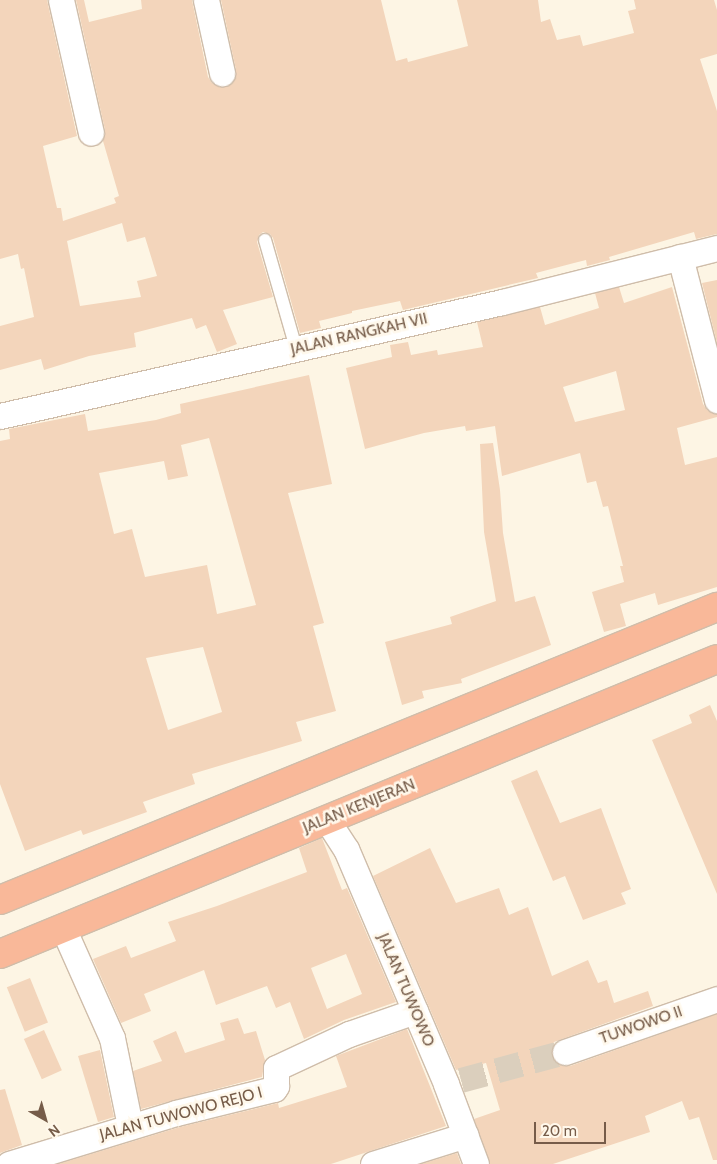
<!DOCTYPE html>
<style>
body{margin:0}
#map{position:relative;width:717px;height:1164px;overflow:hidden;background:#fdf5e4;font-family:Cabin,sans-serif}
div>[style]{position:absolute}
.building>*{inset:0;background:#f3d5bb;transform-origin:0 0}
.street-tunnel>*{height:25px;margin-top:-12.5px;transform-origin:0;background:repeating-linear-gradient(90deg,#dbcfbd 0 25px,transparent 0 37px)}
.roads{filter:drop-shadow(1px 0 #cfbdaa) drop-shadow(-1px 0 #cfbdaa) drop-shadow(0 1px #cfbdaa) drop-shadow(0 -1px #cfbdaa)}
.lane>*{height:12px;margin:-6px;padding:0 6px;transform-origin:6px;border-radius:6px;background:#fff}
.street>*{height:25px;margin:-12.5px;padding:0 12.5px;transform-origin:12.5px;border-radius:12.5px;background:#fff}
.highway>*{height:28px;margin:-14px;padding:0 14px;transform-origin:14px;border-radius:14px;background:#f9b899}
span{translate:-50% -50%;white-space:nowrap;text-align:center;line-height:1.15;-webkit-text-stroke:5px #fff8eb;paint-order:stroke}
.street-label{font-size:16px;color:#765c49}
.north{position:absolute;left:20px;top:1094px;width:50px;height:50px;-webkit-text-stroke:4px #fff8eb;paint-order:stroke;rotate:142deg;font-size:14px;font-weight:700;line-height:20px;text-align:center;color:#765c49}
.north::after{content:'';display:block;margin:auto;width:18px;height:22px;background:#765c49;clip-path:polygon(50% 0,100% 100%,50% 72%,0 100%)}
.scale{position:absolute;left:534px;top:1122px;width:72px;height:22px;box-sizing:border-box;border:2px solid #765c49;border-top:0;padding-left:6px;font-size:15px;line-height:18px;white-space:nowrap;color:#765c49;-webkit-text-stroke:4px #fff8eb;paint-order:stroke}
</style>
<div id="map">
<div class="building">
<div style="clip-path:polygon(evenodd,0 0,47px 0,77px 136px,43px 146px,57px 208px,61px 208px,63px 221px,116px 203px,114px 198px,119px 196px,103px 141px,105px 130px,76px 0,84px 0,89px 22px,142px 9px,141px 0,192px 0,208px 77px,212px 83px,225px 87px,232px 83px,236px 70px,221px 0,381px 0,396px 61px,407px 58px,408px 62px,468px 46px,457px 0,538px 0,541px 22px,550px 19px,557px 40px,580px 35px,583px 46px,634px 33px,628px 11px,636px 9px,634px 0,714px 0,717px 10px,717px 54px,700px 59px,717px 111px,717px 234px,696px 239px,694px 232px,609px 257px,610px 260px,587px 266px,586px 260px,574px 263px,536px 273px,538px 278px,403px 310px,400px 301px,352px 311px,352px 313px,319px 321px,321px 328px,300px 333px,273px 238px,270px 234px,263px 232px,259px 235px,257px 242px,273px 297px,223px 310px,237px 344px,217px 352px,206px 325px,196px 329px,192px 318px,134px 333px,136px 347px,89px 356px,44px 370px,41px 359px,0 370px,0 326px,34px 317px,24px 268px,21px 269px,18px 254px,0 259px,0 0,122px 223px,127px 242px,145px 237px,157px 276px,137px 281px,141px 297px,80px 306px,67px 241px,122px 223px)"></div>
<div style="clip-path:polygon(717px 280px,717px 343px,702px 283px)"></div>
<div style="clip-path:polygon(evenodd,619px 287px,624px 303px,672px 287px,703px 404px,707px 410px,717px 414px,717px 417px,677px 428px,685px 465px,717px 457px,717px 587px,658px 605px,655px 593px,620px 604px,626px 626px,604px 632px,592px 592px,624px 582px,620px 566px,623px 566px,608px 506px,603px 507px,596px 481px,587px 483px,580px 453px,502px 476px,495px 426px,466px 431px,465px 426px,424px 433px,365px 449px,346px 368px,392px 357px,390px 345px,408px 342px,411px 355px,437px 350px,438px 355px,483px 347px,477px 322px,540px 307px,545px 325px,599px 308px,595px 293px,619px 287px,616px 371px,625px 410px,575px 422px,563px 387px,616px 371px)"></div>
<div style="clip-path:polygon(evenodd,309px 375px,332px 484px,288px 493px,324px 623px,313px 626px,336px 711px,296px 722px,302px 741px,192px 774px,195px 784px,143px 802px,147px 812px,83px 835px,81px 830px,25px 851px,0 784px,0 441px,10px 439px,9px 429px,85px 414px,88px 431px,156px 420px,181px 413px,180px 404px,309px 375px,209px 438px,256px 605px,217px 614px,207px 565px,145px 577px,132px 529px,114px 534px,99px 473px,164px 461px,168px 480px,188px 476px,181px 445px,209px 438px,309px 375px,203px 647px,222px 712px,168px 730px,146px 658px,203px 647px)"></div>
<div style="clip-path:polygon(493px 443px,500px 490px,503px 533px,515px 602px,535px 596px,551px 645px,461px 679px,462px 683px,422px 691px,424px 698px,402px 705px,385px 642px,452px 624px,450px 617px,496px 601px,484px 532px,480px 444px)"></div>
<div style="clip-path:polygon(710px 705px,717px 721px,717px 894px,652px 740px,692px 723px,689px 715px)"></div>
<div style="clip-path:polygon(537px 770px,560px 823px,601px 808px,631px 889px,621px 893px,626px 904px,583px 920px,565px 876px,553px 881px,511px 781px)"></div>
<div style="clip-path:polygon(evenodd,322px 838px,342px 890px,347px 888px,396px 1002px,344px 1020px,304px 1039px,290px 1002px,276px 1008px,267px 986px,216px 1005px,204px 970px,144px 994px,151px 1011px,121px 1023px,93px 959px,126px 946px,131px 958px,176px 941px,168px 922px,217px 906px,307px 872px,299px 848px,322px 838px,346px 954px,362px 994px,327px 1009px,311px 968px,346px 954px)"></div>
<div style="clip-path:polygon(430px 848px,456px 903px,499px 888px,509px 915px,528px 907px,552px 976px,588px 960px,598px 983px,607px 980px,614px 1003px,648px 991px,653px 1006px,554px 1042px,551px 1049px,551px 1056px,556px 1063px,563px 1066px,570px 1066px,717px 1014px,717px 1160px,713px 1160px,699px 1117px,689px 1120px,682px 1101px,645px 1116px,650px 1132px,553px 1164px,490px 1164px,474px 1119px,500px 1110px,486px 1063px,456px 1070px,373px 876px)"></div>
<div style="left:30px;top:978px;width:48px;height:25px;rotate:68deg"></div>
<div style="clip-path:polygon(238px 1018px,244px 1034px,256px 1031px,265px 1060px,262px 1077px,141px 1109px,133px 1071px,162px 1061px,153px 1041px,176px 1031px,185px 1053px,225px 1040px,220px 1023px)"></div>
<div style="clip-path:polygon(407px 1029px,446px 1126px,331px 1164px,58px 1164px,180px 1127px,278px 1103px,279px 1108px,347px 1087px,336px 1056px)"></div>
<div style="left:44px;top:1030px;width:44px;height:22px;rotate:66deg"></div>
<div style="clip-path:polygon(100px 1050px,114px 1117px,98px 1122px,78px 1056px)"></div>
<div style="clip-path:polygon(5px 1089px,22px 1145px,0 1153px,0 1090px)"></div>
<div style="clip-path:polygon(457px 1153px,461px 1164px,421px 1164px)"></div>
</div>
<div class="street-tunnel">
<div style="left:461px;top:1080px;width:108px;rotate:-15.1deg"></div>
</div>
<div class="roads">
<div class="lane">
<div style="left:265px;top:240px;width:112px;rotate:74deg"></div>
</div>
<div class="street">
<div style="left:61px;top:0;width:136px;rotate:77.3deg"></div>
<div style="left:206px;top:0;width:75px;rotate:77.6deg"></div>
<div style="left:680px;top:257px;width:148px;rotate:75.5deg"></div>
<div style="left:0;top:416px;width:515px;rotate:-12.79deg"></div>
<div style="left:502px;top:302px;width:222px;rotate:-14.1deg"></div>
<div style="left:327px;top:820px;width:35px;rotate:57deg"></div>
<div style="left:346px;top:849px;width:255px;rotate:66.9deg"></div>
<div style="left:446px;top:1084px;width:85px;rotate:69.4deg"></div>
<div style="left:63px;top:928px;width:120px;rotate:66deg"></div>
<div style="left:112px;top:1038px;width:90px;rotate:78.4deg"></div>
<div style="left:565px;top:1052px;width:161px;rotate:-19.2deg"></div>
<div style="left:9px;top:1164px;width:175px;rotate:-17deg"></div>
<div style="left:176px;top:1113px;width:101px;rotate:-13.8deg"></div>
<div style="left:274px;top:1089px;width:4px;rotate:-56deg"></div>
<div style="left:276px;top:1086px;width:18px;rotate:-90deg"></div>
<div style="left:276px;top:1068px;width:81px;rotate:-25deg"></div>
<div style="left:349px;top:1034px;width:70px;rotate:-19.2deg"></div>
<div style="left:373px;top:1164px;width:97px;rotate:-17.3deg"></div>
</div>
<div class="highway">
<div style="left:0;top:900px;width:775px;rotate:-22.23deg"></div>
<div style="left:0;top:954px;width:775px;rotate:-22.36deg"></div>
</div>
</div>
<div class="street-label">
<span style="left:359px;top:334px;rotate:-13deg">JALAN RANGKAH VII</span>
<span style="left:359px;top:806px;rotate:-22deg">JALAN KENJERAN</span>
<span style="left:406px;top:990px;rotate:67deg">JALAN TUWOWO</span>
<span style="left:641px;top:1025px;rotate:-19deg">TUWOWO II</span>
<span style="left:181px;top:1114px;rotate:-15deg">JALAN TUWOWO REJO I</span>
</div>
<div class="north">N</div>
<div class="scale">20 m</div>
</div>
